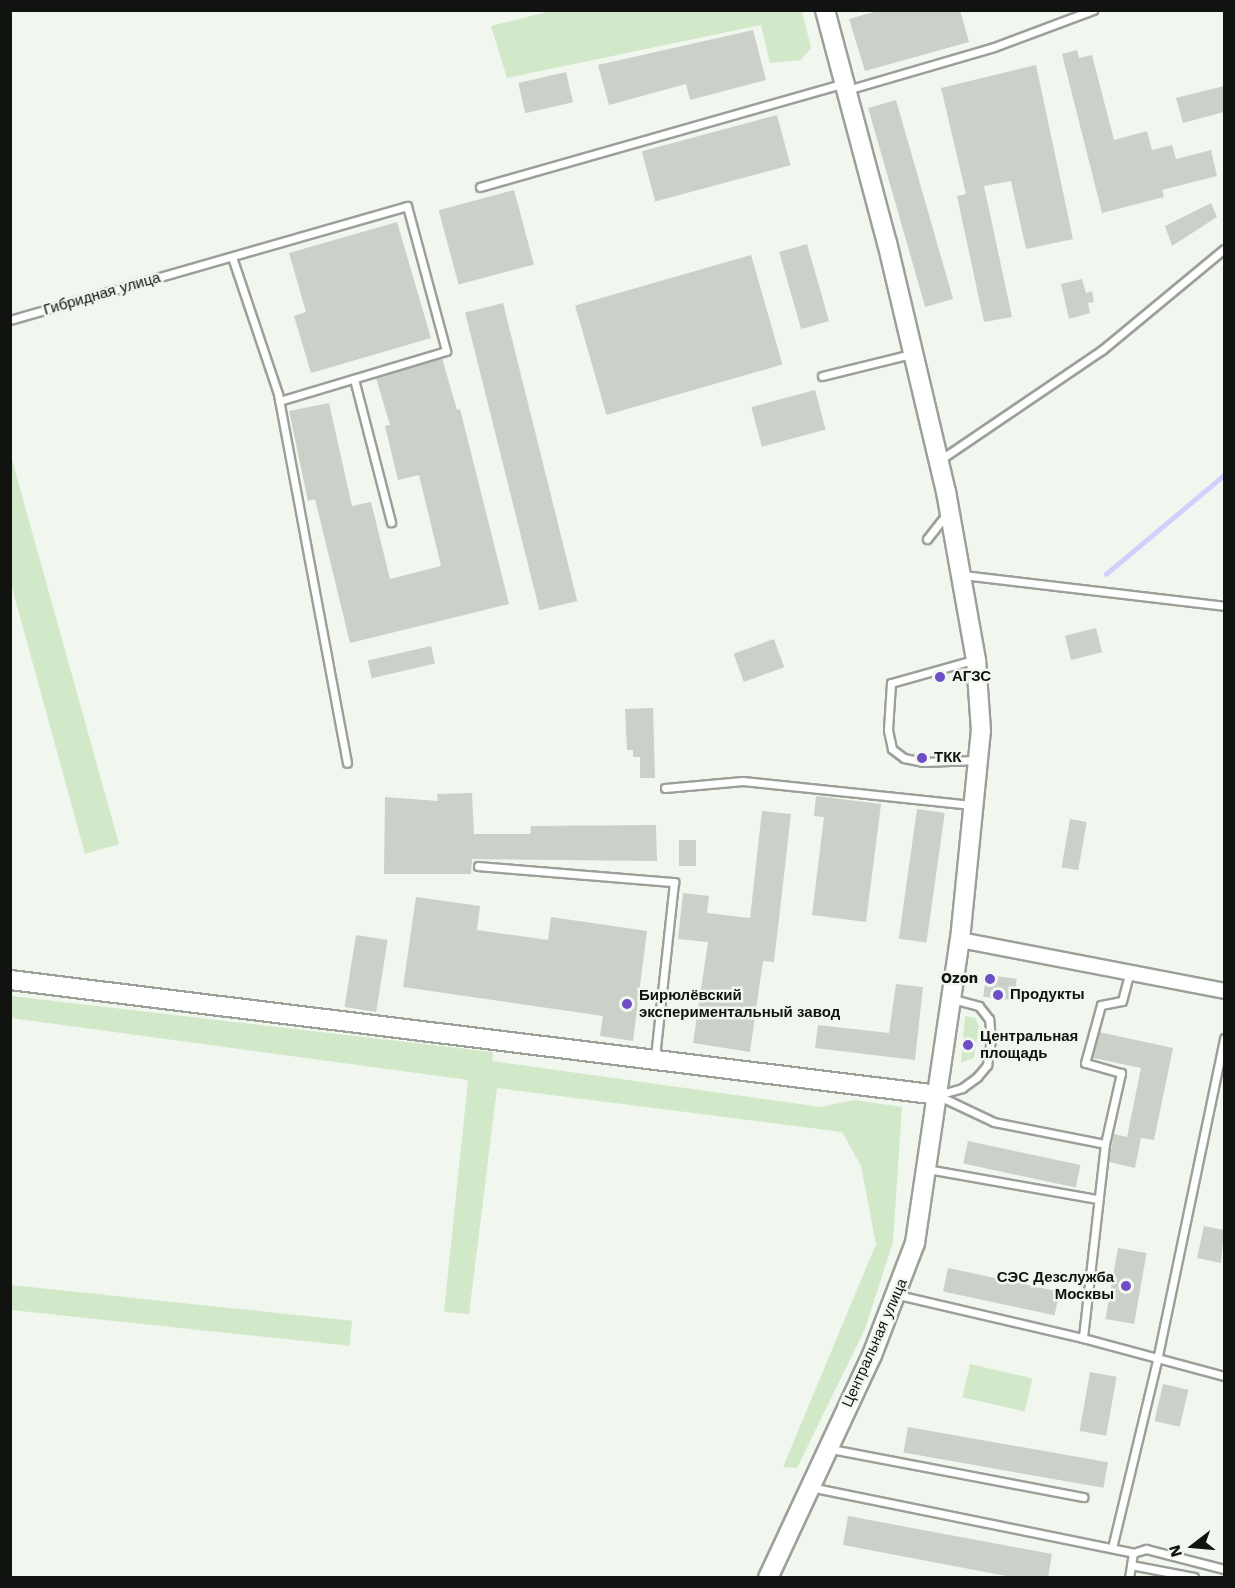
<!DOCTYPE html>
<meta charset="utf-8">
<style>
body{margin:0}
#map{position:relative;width:1235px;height:1588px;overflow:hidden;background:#f1f7ef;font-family:"Work Sans",sans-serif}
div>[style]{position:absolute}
.green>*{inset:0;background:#d2e9c9;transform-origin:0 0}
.stream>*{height:4.5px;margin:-2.25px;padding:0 2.25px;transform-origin:2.25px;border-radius:2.25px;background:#d4cefd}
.building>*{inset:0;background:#cbd1c9;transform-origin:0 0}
.roads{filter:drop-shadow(2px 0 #9ba099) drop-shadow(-2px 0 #9ba099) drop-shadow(0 2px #9ba099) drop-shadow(0 -2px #9ba099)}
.lane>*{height:7px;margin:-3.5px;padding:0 3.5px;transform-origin:3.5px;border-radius:3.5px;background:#fff}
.street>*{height:14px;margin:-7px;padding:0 7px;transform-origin:7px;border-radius:7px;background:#fff}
.secondary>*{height:18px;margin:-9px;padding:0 9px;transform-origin:9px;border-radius:9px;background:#fff}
.dots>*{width:16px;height:16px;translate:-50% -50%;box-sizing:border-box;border:3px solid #f1f7ef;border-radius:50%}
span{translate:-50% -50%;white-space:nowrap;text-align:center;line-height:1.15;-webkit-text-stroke:5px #f1f7ef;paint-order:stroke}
.street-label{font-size:15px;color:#111310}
.poi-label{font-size:15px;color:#111310;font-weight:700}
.left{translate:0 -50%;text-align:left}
.right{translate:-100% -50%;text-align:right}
.frame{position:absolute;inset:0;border:12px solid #111310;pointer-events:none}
.north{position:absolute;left:1163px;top:1516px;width:60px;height:60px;-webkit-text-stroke:4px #f1f7ef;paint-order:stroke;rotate:254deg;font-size:16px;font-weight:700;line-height:24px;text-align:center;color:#111310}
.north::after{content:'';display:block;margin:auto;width:21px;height:27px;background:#111310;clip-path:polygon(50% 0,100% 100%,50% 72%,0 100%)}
</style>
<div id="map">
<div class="green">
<div style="clip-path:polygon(555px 10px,802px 11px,811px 48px,801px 60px,770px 63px,761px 25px,507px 78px,491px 26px)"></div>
<div style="clip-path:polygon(11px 456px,119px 844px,85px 854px,11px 584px)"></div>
<div style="clip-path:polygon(11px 996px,493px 1052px,492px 1061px,821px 1107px,854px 1100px,902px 1107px,893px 1242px,865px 1329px,797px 1468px,783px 1467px,876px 1244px,861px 1166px,842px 1132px,497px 1088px,469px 1314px,444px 1312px,468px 1080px,11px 1018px)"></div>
<div style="clip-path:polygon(965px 1016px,975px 1018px,979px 1026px,974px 1058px,961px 1063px)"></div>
<div style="left:11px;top:1285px;width:343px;height:25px;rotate:6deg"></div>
<div style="left:970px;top:1364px;width:64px;height:34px;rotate:13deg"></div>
</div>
<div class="stream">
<div style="left:1106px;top:574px;width:154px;rotate:-40deg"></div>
</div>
<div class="building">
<div style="clip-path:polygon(880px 10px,960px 10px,969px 42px,865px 71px,849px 19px)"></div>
<div style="clip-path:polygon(753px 30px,766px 80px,690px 100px,686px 84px,609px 105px,598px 65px)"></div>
<div style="clip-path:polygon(1077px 50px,1079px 58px,1092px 55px,1114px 140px,1147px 131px,1152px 150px,1172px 145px,1176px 159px,1211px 150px,1217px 176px,1162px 190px,1164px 197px,1102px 213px,1062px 54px)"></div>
<div style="clip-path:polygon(1036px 65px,1073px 239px,1026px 249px,1011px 181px,984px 186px,1012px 317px,984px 322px,957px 196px,966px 194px,941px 88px)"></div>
<div style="left:566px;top:72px;width:31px;height:49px;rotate:77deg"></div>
<div style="clip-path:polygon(1224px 86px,1224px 112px,1183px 123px,1176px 98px)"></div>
<div style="left:896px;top:100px;width:207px;height:29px;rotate:74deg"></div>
<div style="left:777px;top:115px;width:52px;height:140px;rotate:75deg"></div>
<div style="left:514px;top:190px;width:77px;height:78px;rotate:75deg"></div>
<div style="clip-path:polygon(1211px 203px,1217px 217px,1172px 246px,1165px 226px)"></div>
<div style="clip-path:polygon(397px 222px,431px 338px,311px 373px,294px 316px,306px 312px,289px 253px)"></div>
<div style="left:807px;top:244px;width:80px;height:29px;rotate:74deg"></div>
<div style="left:751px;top:255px;width:114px;height:183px;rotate:74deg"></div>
<div style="clip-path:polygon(1082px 279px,1086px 293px,1092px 291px,1094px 302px,1088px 303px,1090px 313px,1069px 319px,1061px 284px)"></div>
<div style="left:503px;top:303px;width:307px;height:39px;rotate:76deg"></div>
<div style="clip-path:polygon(442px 358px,457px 410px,460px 409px,509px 604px,350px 643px,315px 499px,308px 501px,289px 411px,329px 403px,352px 506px,371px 502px,390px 579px,441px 566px,419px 475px,398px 480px,385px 426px,390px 425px,376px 378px)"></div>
<div style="left:815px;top:390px;width:41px;height:66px;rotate:75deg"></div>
<div style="left:1096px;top:628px;width:25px;height:32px;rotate:76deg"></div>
<div style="left:774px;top:639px;width:30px;height:43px;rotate:70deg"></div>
<div style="left:431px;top:646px;width:18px;height:65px;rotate:77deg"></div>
<div style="clip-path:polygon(653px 708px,655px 778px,640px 778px,640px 757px,633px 757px,633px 750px,627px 750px,625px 709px)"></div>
<div style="clip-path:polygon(472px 793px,474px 834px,530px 834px,531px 826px,656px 825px,657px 861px,472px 859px,471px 874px,384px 874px,385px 797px,438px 801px,437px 794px)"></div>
<div style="clip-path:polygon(816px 796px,881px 804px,866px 922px,812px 915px,824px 817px,814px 816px)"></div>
<div style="left:917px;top:809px;width:28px;height:131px;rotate:8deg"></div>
<div style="clip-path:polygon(762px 811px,791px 814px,774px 962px,763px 961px,750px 1052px,693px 1043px,708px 942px,678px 939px,683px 893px,709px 896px,707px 913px,750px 918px)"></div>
<div style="left:1070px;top:819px;width:17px;height:49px;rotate:10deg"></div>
<div style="left:679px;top:840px;width:17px;height:26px"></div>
<div style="clip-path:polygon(416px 897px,480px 906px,477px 930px,548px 940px,551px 917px,647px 931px,633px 1041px,600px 1036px,603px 1016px,403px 987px)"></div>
<div style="left:356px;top:935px;width:32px;height:73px;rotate:9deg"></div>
<div style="left:986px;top:975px;width:31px;height:22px;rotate:7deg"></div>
<div style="clip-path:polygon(896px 984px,923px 987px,915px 1060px,815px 1048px,818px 1025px,889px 1033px)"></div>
<div style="clip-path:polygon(1099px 1032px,1173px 1048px,1154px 1140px,1141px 1138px,1135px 1168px,1109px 1162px,1114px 1134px,1127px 1137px,1141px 1068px,1093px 1058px)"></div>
<div style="left:968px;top:1141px;width:115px;height:23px;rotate:12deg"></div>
<div style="clip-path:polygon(1204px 1226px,1224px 1230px,1221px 1263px,1197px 1258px)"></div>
<div style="left:1118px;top:1248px;width:29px;height:72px;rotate:10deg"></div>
<div style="left:948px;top:1268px;width:114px;height:24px;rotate:12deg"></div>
<div style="left:1090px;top:1372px;width:27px;height:60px;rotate:10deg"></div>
<div style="left:1163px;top:1384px;width:26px;height:38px;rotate:13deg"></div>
<div style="left:908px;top:1427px;width:203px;height:26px;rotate:10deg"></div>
<div style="clip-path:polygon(848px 1516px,1052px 1554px,1048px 1578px,1017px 1578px,843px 1545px)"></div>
</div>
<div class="roads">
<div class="lane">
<div style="left:847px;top:90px;width:153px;rotate:-16.3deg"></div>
<div style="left:994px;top:47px;width:106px;rotate:-20.5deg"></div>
<div style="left:480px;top:187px;width:380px;rotate:-15.9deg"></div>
<div style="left:232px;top:257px;width:145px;rotate:71.4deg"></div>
<div style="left:278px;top:394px;width:375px;rotate:79.4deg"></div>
<div style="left:10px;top:320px;width:413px;rotate:-16deg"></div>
<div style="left:407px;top:206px;width:150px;rotate:74.9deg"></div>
<div style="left:446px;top:351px;width:174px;rotate:163.3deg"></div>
<div style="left:822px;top:376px;width:92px;rotate:-13.9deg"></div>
<div style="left:354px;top:379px;width:148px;rotate:75.5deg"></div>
<div style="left:940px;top:460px;width:196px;rotate:-34.2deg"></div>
<div style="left:1102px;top:350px;width:158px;rotate:-39.6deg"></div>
<div style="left:927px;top:539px;width:31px;rotate:-52deg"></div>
<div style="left:962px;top:575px;width:264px;rotate:6.7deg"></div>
<div style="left:973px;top:660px;width:85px;rotate:164.3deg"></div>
<div style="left:891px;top:683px;width:47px;rotate:93.7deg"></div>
<div style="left:888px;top:730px;width:19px;rotate:78deg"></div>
<div style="left:892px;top:749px;width:15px;rotate:37deg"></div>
<div style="left:904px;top:758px;width:19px;rotate:12deg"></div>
<div style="left:923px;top:762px;width:54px;rotate:-2.1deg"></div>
<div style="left:665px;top:788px;width:78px;rotate:-5.1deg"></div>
<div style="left:743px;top:781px;width:230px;rotate:6deg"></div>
<div style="left:478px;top:866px;width:197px;rotate:4.7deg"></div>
<div style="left:674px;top:882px;width:176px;rotate:96.2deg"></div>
<div style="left:938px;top:1095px;width:25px;rotate:-16deg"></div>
<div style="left:962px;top:1088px;width:19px;rotate:-36deg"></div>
<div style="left:977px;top:1077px;width:16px;rotate:-50deg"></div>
<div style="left:987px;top:1065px;width:25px;rotate:-81deg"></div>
<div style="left:991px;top:1040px;width:21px;rotate:-95deg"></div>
<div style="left:989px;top:1019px;width:16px;rotate:-128deg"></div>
<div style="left:979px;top:1006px;width:28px;rotate:-165deg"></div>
<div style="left:939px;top:1096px;width:61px;rotate:25.3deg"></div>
<div style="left:994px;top:1122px;width:113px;rotate:11.2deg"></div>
<div style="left:1105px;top:1144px;width:195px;rotate:96.5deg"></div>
<div style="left:1083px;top:1338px;width:146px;rotate:15.1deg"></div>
<div style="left:1105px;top:1144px;width:73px;rotate:-77.3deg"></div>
<div style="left:1121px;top:1073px;width:37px;rotate:-164deg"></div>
<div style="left:1085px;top:1063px;width:60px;rotate:-74.6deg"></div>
<div style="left:1101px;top:1005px;width:21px;rotate:-11deg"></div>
<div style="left:1122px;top:1001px;width:28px;rotate:-75deg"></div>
<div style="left:927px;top:1169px;width:174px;rotate:10deg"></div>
<div style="left:898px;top:1295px;width:190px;rotate:13.1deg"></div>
<div style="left:831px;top:1449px;width:257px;rotate:10.8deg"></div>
<div style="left:810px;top:1487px;width:330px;rotate:11.5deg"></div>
<div style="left:1133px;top:1553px;width:14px;rotate:-17deg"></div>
<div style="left:1146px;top:1549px;width:81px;rotate:14.4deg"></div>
<div style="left:1112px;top:1548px;width:193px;rotate:-76.5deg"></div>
<div style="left:1157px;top:1360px;width:329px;rotate:-78.2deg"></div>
<div style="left:1131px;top:1565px;width:64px;rotate:10.8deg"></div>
<div style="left:1129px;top:1578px;width:25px;rotate:-81deg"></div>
</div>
<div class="street">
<div style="left:960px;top:940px;width:269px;rotate:10.9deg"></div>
</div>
<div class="secondary">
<div style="left:10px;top:980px;width:935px;rotate:7.06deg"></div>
<div style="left:768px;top:1578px;width:246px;rotate:-65deg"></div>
<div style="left:872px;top:1355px;width:120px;rotate:-69deg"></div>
<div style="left:915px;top:1243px;width:306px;rotate:-81.6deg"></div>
<div style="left:960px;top:940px;width:210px;rotate:-84.3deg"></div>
<div style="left:981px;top:731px;width:71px;rotate:-94deg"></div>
<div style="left:976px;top:660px;width:171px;rotate:-100.1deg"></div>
<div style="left:946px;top:492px;width:256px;rotate:-103.3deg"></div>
<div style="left:887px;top:243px;width:241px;rotate:-104.9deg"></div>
</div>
</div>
<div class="dots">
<div style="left:940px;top:677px;background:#6d4ec7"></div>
<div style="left:922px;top:758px;background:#6d4ec7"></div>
<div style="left:990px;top:979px;background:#6d4ec7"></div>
<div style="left:998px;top:995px;background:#6d4ec7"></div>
<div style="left:627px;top:1004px;background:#6d4ec7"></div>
<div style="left:968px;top:1045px;background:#6d4ec7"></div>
<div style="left:1126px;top:1286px;background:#6d4ec7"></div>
</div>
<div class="street-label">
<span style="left:102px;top:294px;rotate:-16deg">Гибридная улица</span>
<span style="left:875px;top:1343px;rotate:-66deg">Центральная улица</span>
</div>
<div class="poi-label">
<span class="left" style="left:952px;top:677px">АГЗС</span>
<span class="left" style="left:934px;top:758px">ТКК</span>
<span class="right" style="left:978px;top:979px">Ozon</span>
<span class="left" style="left:639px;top:1004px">Бирюлёвский<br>экспериментальный завод</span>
<span class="left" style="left:1010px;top:995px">Продукты</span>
<span class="left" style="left:980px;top:1045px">Центральная<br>площадь</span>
<span class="right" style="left:1114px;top:1286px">СЭС Дезслужба<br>Москвы</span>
</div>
<div class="frame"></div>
<div class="north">N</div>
</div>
